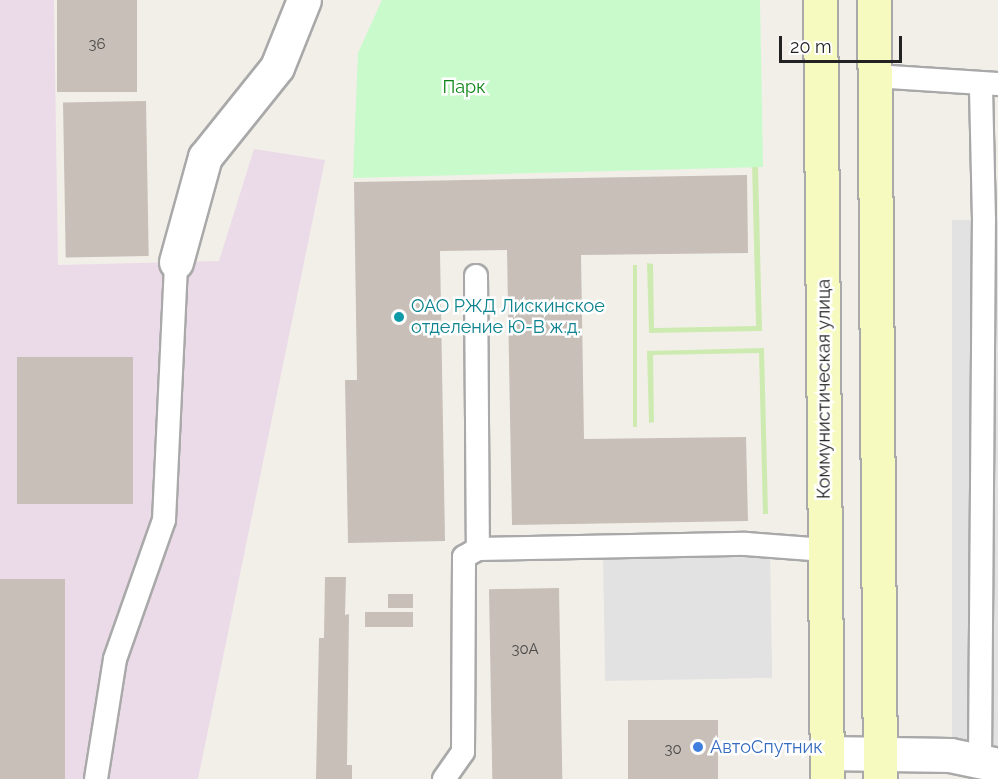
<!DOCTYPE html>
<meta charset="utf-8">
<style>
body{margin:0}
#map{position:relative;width:998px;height:779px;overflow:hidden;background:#f2efe9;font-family:Raleway,sans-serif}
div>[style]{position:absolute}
.industrial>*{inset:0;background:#ebdbe8}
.grass>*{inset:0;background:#cdebb0;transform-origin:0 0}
.park>*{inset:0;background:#c8facc}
.parking>*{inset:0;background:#e2e2e2;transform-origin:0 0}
.building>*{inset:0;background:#c7bfb8;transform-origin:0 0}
.roads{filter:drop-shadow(2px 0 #a9a9a9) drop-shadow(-2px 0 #a9a9a9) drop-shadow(0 2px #a9a9a9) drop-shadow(0 -2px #a9a9a9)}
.service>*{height:22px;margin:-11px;padding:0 11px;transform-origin:11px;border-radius:11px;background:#fff}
.minor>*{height:33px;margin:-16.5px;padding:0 16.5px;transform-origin:16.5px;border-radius:16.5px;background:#fff}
.secondary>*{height:33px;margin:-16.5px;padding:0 16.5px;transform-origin:16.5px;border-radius:16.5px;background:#f7fabf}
.dots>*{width:16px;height:16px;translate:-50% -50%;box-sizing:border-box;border:3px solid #fff;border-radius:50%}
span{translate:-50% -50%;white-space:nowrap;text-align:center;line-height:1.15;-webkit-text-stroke:5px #fff;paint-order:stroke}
.number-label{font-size:15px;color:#4b4948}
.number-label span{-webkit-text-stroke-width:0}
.park-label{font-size:18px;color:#0c8416}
.culture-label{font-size:18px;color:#0d838f}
.left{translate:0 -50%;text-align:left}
.street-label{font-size:18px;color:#222}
.shop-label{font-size:18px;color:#366cbe}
.scale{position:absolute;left:779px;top:36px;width:123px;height:27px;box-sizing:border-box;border:3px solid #222;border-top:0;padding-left:8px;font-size:18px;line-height:21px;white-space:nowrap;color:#222;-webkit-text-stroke:4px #fff;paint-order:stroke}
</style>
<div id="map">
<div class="industrial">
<div style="clip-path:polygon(0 0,54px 0,58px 265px,219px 261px,254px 149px,325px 160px,198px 779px,0 779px)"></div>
</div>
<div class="grass">
<div style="clip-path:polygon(748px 0,754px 0,762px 331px,649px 333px,647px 263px,653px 264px,654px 328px,756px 326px)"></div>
<div style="left:633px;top:265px;width:4px;height:162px"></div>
<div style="clip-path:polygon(764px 348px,768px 514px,763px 514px,759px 353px,653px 355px,654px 422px,649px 423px,647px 351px)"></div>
</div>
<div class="park">
<div style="clip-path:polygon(382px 0,760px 0,763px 167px,353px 178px,358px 53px)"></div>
</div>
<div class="parking">
<div style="left:952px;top:220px;width:46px;height:535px"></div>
<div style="left:770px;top:552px;width:126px;height:167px;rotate:89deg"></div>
</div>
<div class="building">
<div style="left:57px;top:0;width:80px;height:92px"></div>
<div style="left:146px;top:101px;width:155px;height:83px;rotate:89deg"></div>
<div style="clip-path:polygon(747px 175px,748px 253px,581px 255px,584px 439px,746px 437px,748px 521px,512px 525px,507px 250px,440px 251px,445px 541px,348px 543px,345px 380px,357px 380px,354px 182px)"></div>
<div style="left:17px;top:357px;width:116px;height:147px"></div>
<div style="clip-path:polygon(325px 577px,346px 577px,345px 615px,349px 614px,347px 765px,352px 765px,352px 779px,316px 779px,319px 638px,324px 638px)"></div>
<div style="left:0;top:579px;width:65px;height:200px"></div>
<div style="left:559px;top:588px;width:191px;height:70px;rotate:89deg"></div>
<div style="left:388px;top:594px;width:25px;height:14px"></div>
<div style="left:365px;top:612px;width:48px;height:15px"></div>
<div style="left:718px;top:720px;width:59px;height:90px;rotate:90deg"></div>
</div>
<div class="roads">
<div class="service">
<div style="left:874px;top:76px;width:124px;rotate:3.7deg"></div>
<div style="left:476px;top:276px;width:273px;rotate:89.6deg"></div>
<div style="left:478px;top:549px;width:268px;rotate:-1.1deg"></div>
<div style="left:746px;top:544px;width:79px;rotate:4.3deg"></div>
<div style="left:980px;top:760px;width:540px;rotate:-89.58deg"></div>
<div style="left:984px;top:220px;width:135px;rotate:-91.3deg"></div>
<div style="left:96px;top:779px;width:121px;rotate:-81deg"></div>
<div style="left:115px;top:659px;width:147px;rotate:-70.6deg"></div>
<div style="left:164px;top:520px;width:258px;rotate:-87.3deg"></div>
<div style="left:444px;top:779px;width:33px;rotate:-55deg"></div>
<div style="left:463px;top:752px;width:195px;rotate:-89.7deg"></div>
<div style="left:464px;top:557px;width:16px;rotate:-30deg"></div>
</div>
<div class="minor">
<div style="left:176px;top:262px;width:109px;rotate:-74.6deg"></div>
<div style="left:205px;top:157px;width:115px;rotate:-51.3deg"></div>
<div style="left:277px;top:67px;width:72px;rotate:-68.1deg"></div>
<div style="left:827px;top:753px;width:123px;rotate:0.9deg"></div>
<div style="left:950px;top:755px;width:49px;rotate:11.8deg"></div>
</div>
<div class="secondary">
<div style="left:820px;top:0;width:779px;rotate:89.49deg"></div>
<div style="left:874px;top:0;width:779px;rotate:89.56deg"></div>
</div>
</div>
<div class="dots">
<div style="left:399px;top:317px;background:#0f9aa8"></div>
<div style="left:698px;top:747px;background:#3f7fe0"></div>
</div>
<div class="number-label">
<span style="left:97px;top:45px">36</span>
<span style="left:525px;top:650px">30А</span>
<span style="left:673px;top:750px">30</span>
</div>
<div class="park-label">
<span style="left:464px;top:87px">Парк</span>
</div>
<div class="culture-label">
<span class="left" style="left:411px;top:317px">ОАО РЖД Лискинское<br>отделение Ю-В ж.д.</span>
</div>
<div class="street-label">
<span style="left:824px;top:389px;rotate:-90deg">Коммунистическая улица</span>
</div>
<div class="shop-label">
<span class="left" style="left:710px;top:747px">АвтоСпутник</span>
</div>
<div class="scale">20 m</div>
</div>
